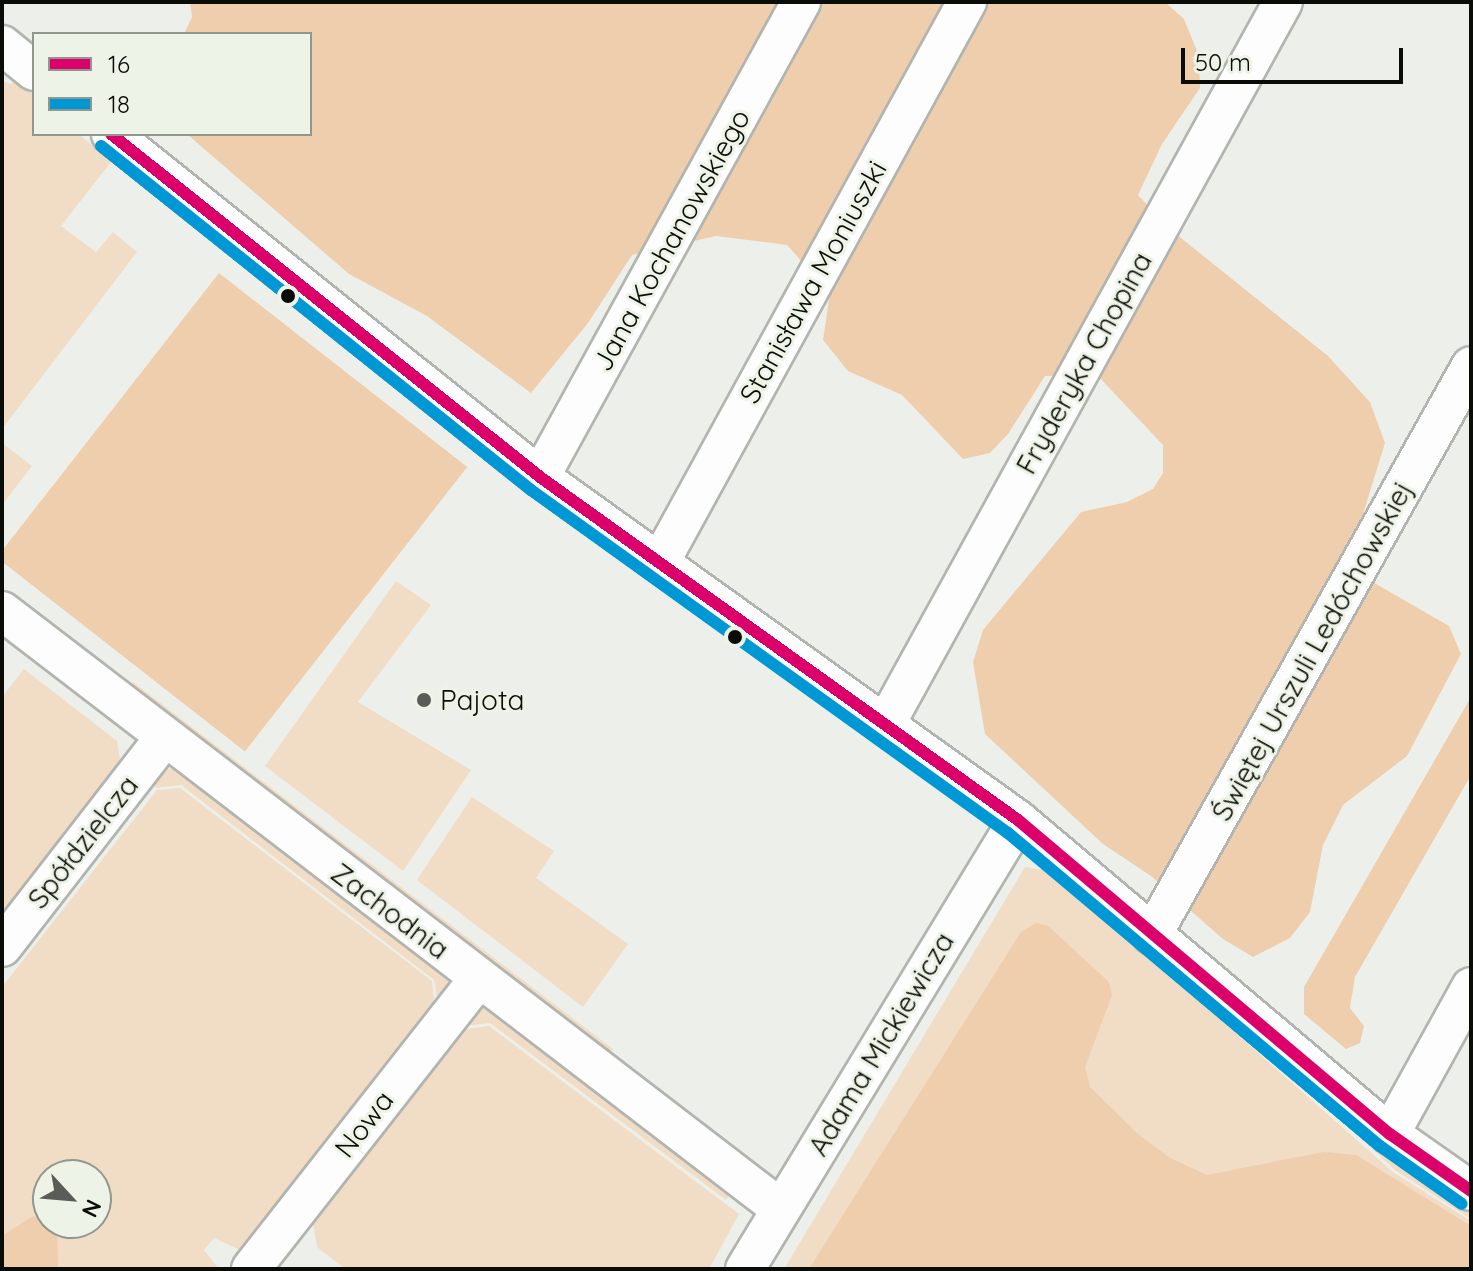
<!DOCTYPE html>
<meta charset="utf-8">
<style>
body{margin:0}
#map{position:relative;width:1473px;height:1271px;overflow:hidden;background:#edf0ea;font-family:Quicksand,sans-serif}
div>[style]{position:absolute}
.green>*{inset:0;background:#f1dcc5}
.forest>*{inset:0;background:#eecead;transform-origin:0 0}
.roads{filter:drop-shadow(2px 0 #b2b4af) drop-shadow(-2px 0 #b2b4af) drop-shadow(0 2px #b2b4af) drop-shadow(0 -2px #b2b4af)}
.minor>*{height:38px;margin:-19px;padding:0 19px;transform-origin:19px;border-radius:19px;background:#fcfdfc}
.bus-1>*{height:12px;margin:-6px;padding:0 6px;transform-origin:6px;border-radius:6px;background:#dc006a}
.bus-2>*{height:12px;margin:-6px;padding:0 6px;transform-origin:6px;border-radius:6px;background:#0098d4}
.dots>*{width:22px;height:22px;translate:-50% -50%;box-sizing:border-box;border:4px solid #edf3e7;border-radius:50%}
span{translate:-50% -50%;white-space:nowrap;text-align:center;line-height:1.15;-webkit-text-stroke:6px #edf3e7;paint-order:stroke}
.street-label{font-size:28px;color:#0a0c08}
.poi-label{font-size:28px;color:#0a0c08}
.left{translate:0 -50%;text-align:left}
.frame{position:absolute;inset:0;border:4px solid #0a0c08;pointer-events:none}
.legend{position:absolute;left:32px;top:32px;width:280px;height:104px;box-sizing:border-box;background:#edf3e7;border:2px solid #92978e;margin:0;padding:10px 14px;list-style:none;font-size:24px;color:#0a0c08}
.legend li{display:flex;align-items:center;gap:16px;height:40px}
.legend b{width:40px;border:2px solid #92978e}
.north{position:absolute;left:32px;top:1159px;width:80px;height:80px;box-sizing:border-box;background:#edf3e7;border:2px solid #92978e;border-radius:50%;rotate:116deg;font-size:22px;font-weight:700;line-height:32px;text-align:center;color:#0a0c08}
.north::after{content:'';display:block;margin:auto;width:28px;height:36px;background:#595c57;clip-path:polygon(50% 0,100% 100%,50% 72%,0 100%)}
.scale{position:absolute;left:1181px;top:48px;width:222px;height:36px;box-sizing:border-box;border:4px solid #0a0c08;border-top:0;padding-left:10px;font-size:24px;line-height:28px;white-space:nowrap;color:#0a0c08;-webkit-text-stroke:6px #edf3e7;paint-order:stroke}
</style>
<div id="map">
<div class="green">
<div style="clip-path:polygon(15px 79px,34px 95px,34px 134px,79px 134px,111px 162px,61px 226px,96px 252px,113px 232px,137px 252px,2px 429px,2px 81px,11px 84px)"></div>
<div style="clip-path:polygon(2px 443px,32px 466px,2px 505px)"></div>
<div style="clip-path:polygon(396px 581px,431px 605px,358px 702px,471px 770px,403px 871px,265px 766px)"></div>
<div style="clip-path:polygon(24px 669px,117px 741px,121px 765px,2px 917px,2px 697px)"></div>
<div style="clip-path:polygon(133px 682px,240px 764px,613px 1049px,605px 1056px,128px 693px)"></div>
<div style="clip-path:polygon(167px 769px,179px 769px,453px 981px,438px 1005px,434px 980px,181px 785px,156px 788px,154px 783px)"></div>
<div style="clip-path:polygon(evenodd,180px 788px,432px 981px,435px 1005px,242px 1251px,214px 1238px,204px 1250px,219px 1269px,2px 1269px,2px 987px,157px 790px,180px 788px,48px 1175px,96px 1175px,96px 1223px,48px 1223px,48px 1175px)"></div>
<div style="clip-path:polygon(472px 797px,554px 851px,536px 878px,628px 944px,583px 1007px,417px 880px)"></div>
<div style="clip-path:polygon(1025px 867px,1052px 871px,1393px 1172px,1471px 1221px,1471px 1269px,784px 1269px)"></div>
<div style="clip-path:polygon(484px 1004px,736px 1185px,726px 1200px,490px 1023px,464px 1026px,476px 1006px)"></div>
<div style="clip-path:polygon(489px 1026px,739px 1214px,709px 1269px,345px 1269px,317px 1247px,313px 1224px,465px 1029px)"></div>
<div style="clip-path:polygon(1261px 1046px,1398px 1165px,1471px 1211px,1471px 1219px,1395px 1170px)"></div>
</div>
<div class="forest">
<div style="clip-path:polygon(190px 2px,1165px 2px,1184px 19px,1199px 56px,1200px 88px,1162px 144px,1138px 195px,1171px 230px,1328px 356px,1370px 402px,1385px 443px,1363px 514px,1350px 538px,1350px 569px,1449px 626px,1461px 654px,1407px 756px,1343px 805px,1323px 845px,1310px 912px,1290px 938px,1253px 957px,1223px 939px,1151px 876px,1103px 844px,985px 734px,973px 662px,983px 630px,1081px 512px,1127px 502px,1153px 489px,1163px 473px,1163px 445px,1097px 375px,1045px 376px,1008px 434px,990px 453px,963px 459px,902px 395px,848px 371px,823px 340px,830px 293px,787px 245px,716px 236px,632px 255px,588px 323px,531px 393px,427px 316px,349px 274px,187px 134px,310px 134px,310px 34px,184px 34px,192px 17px)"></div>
<div style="left:219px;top:273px;width:315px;height:361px;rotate:38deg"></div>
<div style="clip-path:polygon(1471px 697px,1471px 775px,1355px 977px,1350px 1008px,1364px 1026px,1360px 1043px,1346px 1049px,1304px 1014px,1304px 987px)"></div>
<div style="clip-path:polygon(1036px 923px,1048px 926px,1109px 982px,1112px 995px,1085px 1067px,1090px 1087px,1139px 1135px,1170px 1158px,1207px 1175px,1324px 1152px,1356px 1155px,1471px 1226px,1471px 1269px,809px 1269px,1021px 932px)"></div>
<div style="clip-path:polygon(33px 1216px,57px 1223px,58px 1269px,2px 1269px,2px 1236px)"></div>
</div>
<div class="roads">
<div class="minor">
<div style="left:2px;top:45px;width:41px;rotate:39.1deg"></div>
<div style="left:111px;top:134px;width:549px;rotate:38.64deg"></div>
<div style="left:540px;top:477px;width:588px;rotate:35.66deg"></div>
<div style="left:1018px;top:820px;width:487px;rotate:40.2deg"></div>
<div style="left:1390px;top:1134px;width:99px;rotate:35.1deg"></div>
<div style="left:540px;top:477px;width:542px;rotate:-61.21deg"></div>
<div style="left:660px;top:562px;width:639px;rotate:-61.27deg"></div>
<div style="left:2px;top:611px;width:982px;rotate:37.51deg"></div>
<div style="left:885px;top:725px;width:825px;rotate:-61.17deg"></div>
<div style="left:1152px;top:935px;width:652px;rotate:-60.72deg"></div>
<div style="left:2px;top:947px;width:264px;rotate:-52.2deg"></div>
<div style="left:1390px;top:1134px;width:168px;rotate:-61.1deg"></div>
<div style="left:251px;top:1269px;width:368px;rotate:-51.9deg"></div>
<div style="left:745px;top:1269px;width:525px;rotate:-58.7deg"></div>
</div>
</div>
<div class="bus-1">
<div style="left:111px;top:134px;width:549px;rotate:38.64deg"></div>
<div style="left:540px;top:477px;width:588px;rotate:35.66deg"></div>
<div style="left:1018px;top:820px;width:487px;rotate:40.2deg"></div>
<div style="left:1390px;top:1134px;width:99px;rotate:35.1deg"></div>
</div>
<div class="bus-2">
<div style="left:101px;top:146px;width:551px;rotate:38.66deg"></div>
<div style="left:531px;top:490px;width:588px;rotate:35.72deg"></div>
<div style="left:1008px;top:833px;width:486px;rotate:40.1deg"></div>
<div style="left:1380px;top:1146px;width:100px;rotate:35.3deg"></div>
</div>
<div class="dots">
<div style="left:288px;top:296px;background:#0a0c08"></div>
<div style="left:735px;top:637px;background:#0a0c08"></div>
<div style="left:424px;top:700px;background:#595c57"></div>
</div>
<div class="street-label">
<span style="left:671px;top:240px;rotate:-61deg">Jana Kochanowskiego</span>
<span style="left:813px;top:282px;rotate:-61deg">Stanisława Moniuszki</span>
<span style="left:1084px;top:363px;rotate:-61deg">Fryderyka Chopina</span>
<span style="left:1312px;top:651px;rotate:-61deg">Świętej Urszuli Ledóchowskiej</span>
<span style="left:83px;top:842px;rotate:-52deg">Spółdzielcza</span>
<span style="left:390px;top:911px;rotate:37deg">Zachodnia</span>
<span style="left:881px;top:1044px;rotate:-59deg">Adama Mickiewicza</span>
<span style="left:364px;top:1124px;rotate:-52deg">Nowa</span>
</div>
<div class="poi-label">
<span class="left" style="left:440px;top:700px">Pajota</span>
</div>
<div class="frame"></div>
<ul class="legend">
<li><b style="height:10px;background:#dc006a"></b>16</li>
<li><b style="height:10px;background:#0098d4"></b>18</li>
</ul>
<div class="north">N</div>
<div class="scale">50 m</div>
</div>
